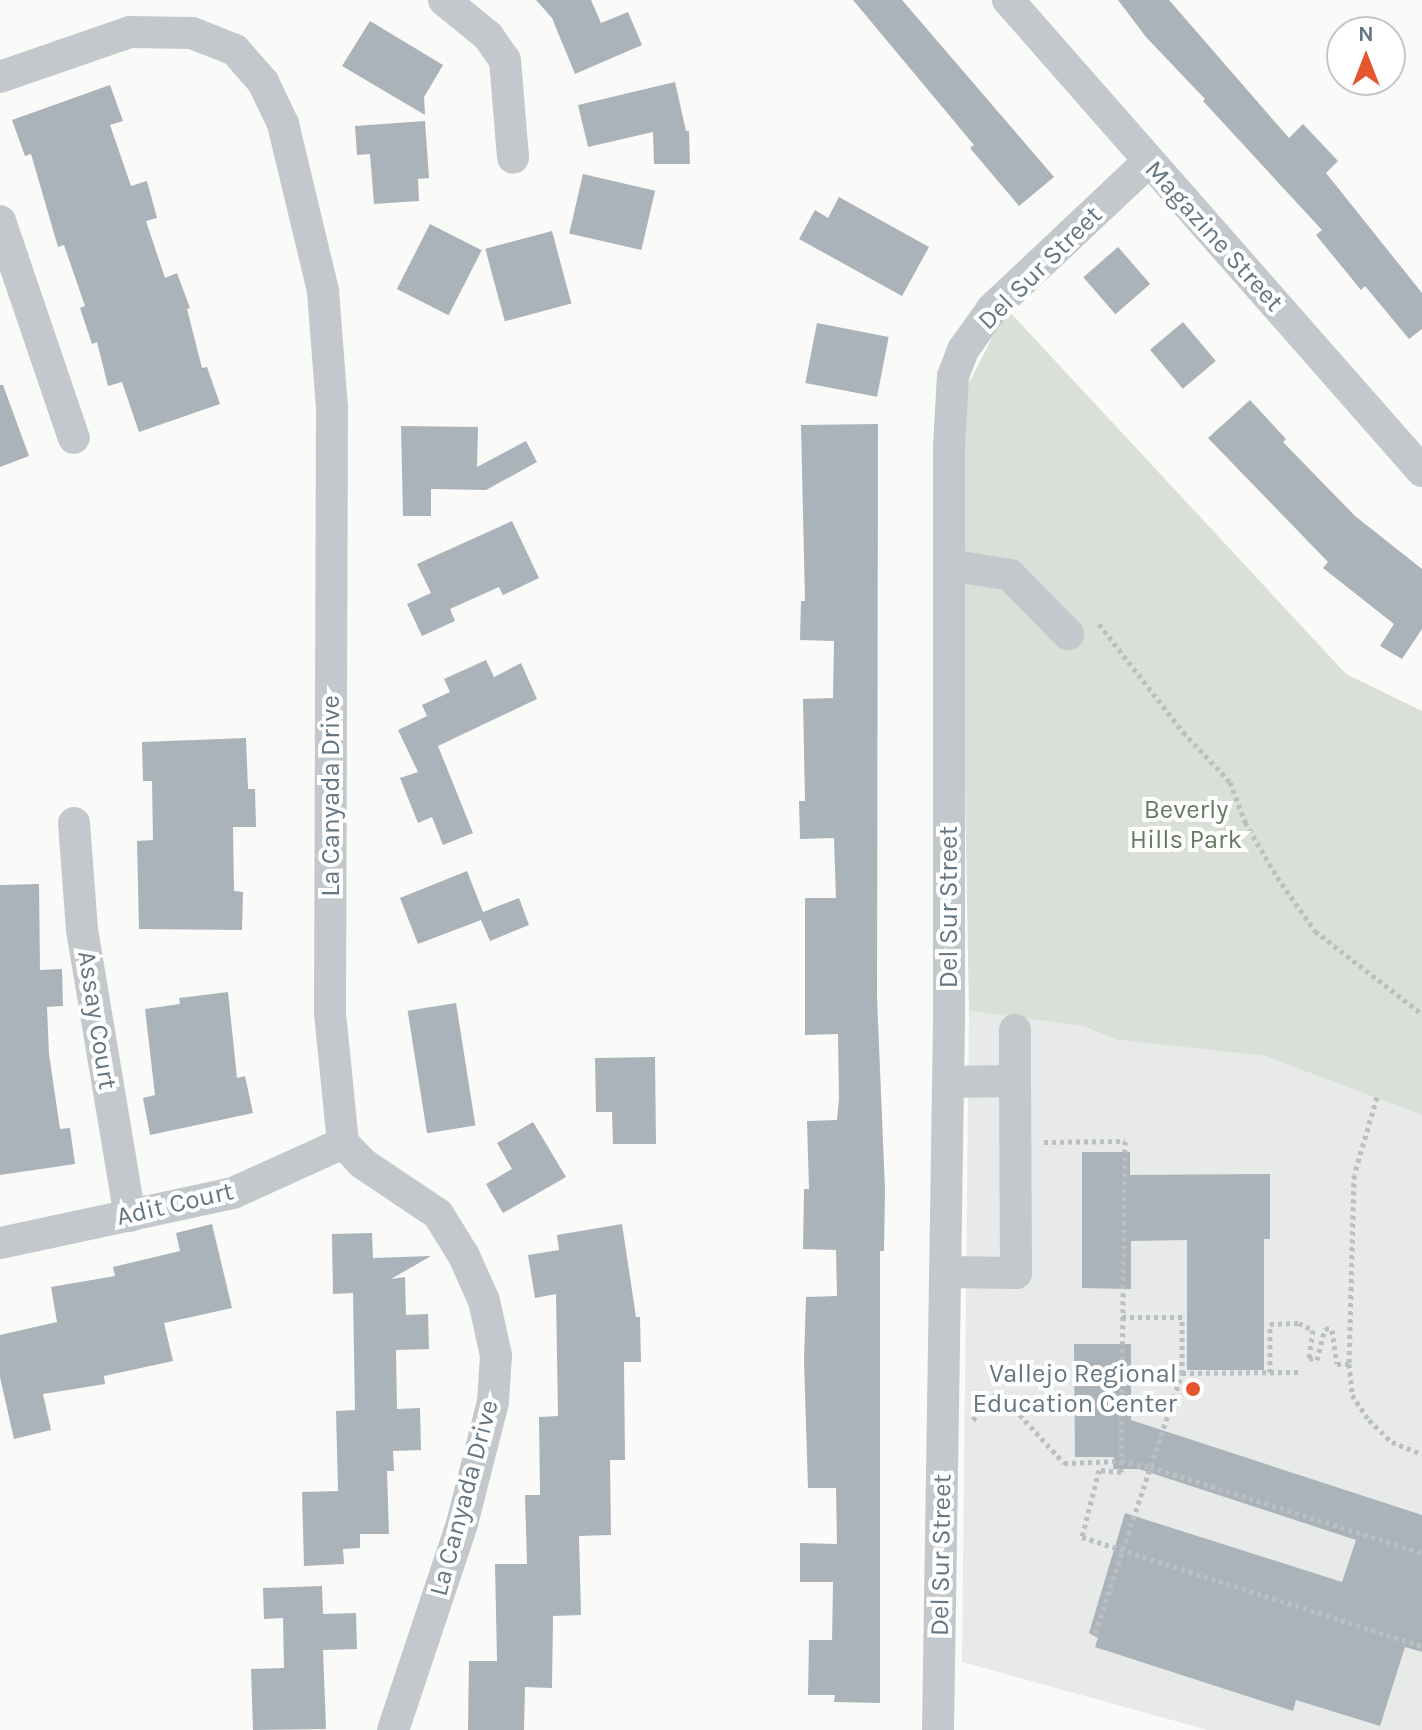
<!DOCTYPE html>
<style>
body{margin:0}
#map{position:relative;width:1422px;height:1730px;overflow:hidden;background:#fafaf8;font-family:Karla,sans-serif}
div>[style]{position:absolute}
.built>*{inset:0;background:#e8e9e9}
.green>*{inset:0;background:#dadfd7}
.building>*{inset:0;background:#aab3b9;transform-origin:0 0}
.path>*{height:5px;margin-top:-2.5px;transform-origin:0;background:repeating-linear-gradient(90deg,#bbbfc2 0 4px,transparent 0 8px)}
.minor>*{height:32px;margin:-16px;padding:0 16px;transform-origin:16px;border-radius:16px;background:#c3c8cc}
.dots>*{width:22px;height:22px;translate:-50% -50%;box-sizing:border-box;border:4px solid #fff;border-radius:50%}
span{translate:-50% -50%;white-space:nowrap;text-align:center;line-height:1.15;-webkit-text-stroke:8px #fff;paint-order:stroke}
.street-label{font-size:26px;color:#657683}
.park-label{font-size:26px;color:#687a64}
.poi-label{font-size:26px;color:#657683}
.right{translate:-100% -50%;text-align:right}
.north{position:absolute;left:1326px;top:16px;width:80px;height:80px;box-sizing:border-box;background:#fff;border:2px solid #c1c8cd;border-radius:50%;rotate:0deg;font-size:22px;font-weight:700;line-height:32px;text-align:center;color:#657683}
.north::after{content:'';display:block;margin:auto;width:28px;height:36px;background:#e4572e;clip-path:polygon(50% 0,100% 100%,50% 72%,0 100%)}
</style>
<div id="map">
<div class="built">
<div style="clip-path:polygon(969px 1011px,1083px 1026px,1118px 1040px,1265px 1056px,1422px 1115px,1422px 1730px,1208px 1730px,962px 1662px)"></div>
</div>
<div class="green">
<div style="clip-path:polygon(1007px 309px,1346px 674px,1422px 711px,1422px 1115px,1265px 1056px,1118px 1040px,1083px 1026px,969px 1011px,958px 404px)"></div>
</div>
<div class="building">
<div style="clip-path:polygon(536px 0,591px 0,601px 23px,628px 12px,642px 45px,575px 74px,552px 18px)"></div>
<div style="clip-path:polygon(853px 0,902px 0,1054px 177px,1019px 206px,970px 148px,974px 145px)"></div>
<div style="clip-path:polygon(1118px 0,1169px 0,1289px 138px,1303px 124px,1338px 161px,1326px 173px,1422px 293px,1422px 329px,1409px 339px,1365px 286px,1361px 290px,1316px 235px,1322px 230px,1203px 101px,1205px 99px,1146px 37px)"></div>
<div style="clip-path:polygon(370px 21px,443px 65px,424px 97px,425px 115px,342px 66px)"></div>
<div style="clip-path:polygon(675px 82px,686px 131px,689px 131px,690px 164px,654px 164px,653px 132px,588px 147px,578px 105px)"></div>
<div style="clip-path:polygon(110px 85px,123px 121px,110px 125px,131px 186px,147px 181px,157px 218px,146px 221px,165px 278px,177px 273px,190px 308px,187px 309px,202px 368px,207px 367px,220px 404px,139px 432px,122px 382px,108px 386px,97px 342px,92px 344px,80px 308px,85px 306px,64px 245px,58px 247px,31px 154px,25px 156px,12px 120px)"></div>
<div style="clip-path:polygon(425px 121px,429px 178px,418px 179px,419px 201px,374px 204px,370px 154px,357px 155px,355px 126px)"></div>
<div style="left:583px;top:174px;width:74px;height:61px;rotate:13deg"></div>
<div style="clip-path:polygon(839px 197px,929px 247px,902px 296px,799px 239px,815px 210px,828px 218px)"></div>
<div style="left:430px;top:224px;width:58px;height:73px;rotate:27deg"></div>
<div style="left:552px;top:231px;width:75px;height:69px;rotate:75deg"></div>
<div style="left:1118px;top:247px;width:49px;height:46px;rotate:49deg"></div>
<div style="left:1183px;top:322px;width:51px;height:43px;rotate:50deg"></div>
<div style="left:817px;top:323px;width:73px;height:61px;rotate:11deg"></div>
<div style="clip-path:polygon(0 385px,3px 385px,29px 456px,0 467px)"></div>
<div style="clip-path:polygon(1250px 400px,1286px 439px,1283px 442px,1355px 516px,1422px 569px,1422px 629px,1402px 659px,1380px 646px,1394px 624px,1323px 568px,1328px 562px,1208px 438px)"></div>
<div style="clip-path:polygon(878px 424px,877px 997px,885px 1190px,884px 1251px,880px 1251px,880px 1703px,834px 1702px,835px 1695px,808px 1695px,809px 1640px,832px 1640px,833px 1582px,800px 1582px,800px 1543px,837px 1544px,836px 1488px,808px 1488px,804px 1360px,806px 1297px,837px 1296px,836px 1250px,803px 1249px,804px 1189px,809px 1189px,807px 1121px,837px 1120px,839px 1099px,838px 1034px,805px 1035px,805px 898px,836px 898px,834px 838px,800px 839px,799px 801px,805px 801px,803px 699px,833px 698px,834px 641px,800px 640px,801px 601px,805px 601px,801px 425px)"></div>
<div style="clip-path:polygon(401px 426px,478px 427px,477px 467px,526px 441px,537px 462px,486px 490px,431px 489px,431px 516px,403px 516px)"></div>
<div style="clip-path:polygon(512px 521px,539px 578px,503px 595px,499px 587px,450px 609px,455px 621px,422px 636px,407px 604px,431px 593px,417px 564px)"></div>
<div style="clip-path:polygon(486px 660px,494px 677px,521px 663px,537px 699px,438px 746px,473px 833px,443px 845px,432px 817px,418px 823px,400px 778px,418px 772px,398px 730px,427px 716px,422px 705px,450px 692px,444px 679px)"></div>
<div style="clip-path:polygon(246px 738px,248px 789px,255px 789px,256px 827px,233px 827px,234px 891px,243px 892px,242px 930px,139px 929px,137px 841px,153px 840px,152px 781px,143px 781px,142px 742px)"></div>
<div style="clip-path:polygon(467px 871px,483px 912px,519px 898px,529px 925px,490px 941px,481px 920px,418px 944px,400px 898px)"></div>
<div style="clip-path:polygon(39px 884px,40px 970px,62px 969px,63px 1006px,47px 1007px,49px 1054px,60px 1129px,70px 1128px,75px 1164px,0 1175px,0 885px)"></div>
<div style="clip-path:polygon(228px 992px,237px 1078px,245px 1076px,253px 1113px,150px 1135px,143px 1098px,155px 1095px,145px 1009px,180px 1004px,179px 998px)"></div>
<div style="left:456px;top:1003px;width:124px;height:49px;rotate:81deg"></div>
<div style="clip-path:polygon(655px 1057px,656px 1144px,613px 1144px,612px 1112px,596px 1112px,595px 1058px)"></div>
<div style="clip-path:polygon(533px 1122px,566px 1177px,503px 1213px,486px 1184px,512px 1169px,497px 1143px)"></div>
<div style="clip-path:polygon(1082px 1152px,1130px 1152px,1130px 1175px,1270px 1174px,1270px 1239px,1264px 1239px,1264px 1370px,1187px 1370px,1187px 1240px,1131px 1241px,1131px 1289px,1082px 1288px)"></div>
<div style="clip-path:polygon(212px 1224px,232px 1308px,164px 1323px,173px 1361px,104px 1376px,105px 1384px,43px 1394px,51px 1430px,14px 1439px,0 1377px,0 1335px,57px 1322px,51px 1287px,115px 1276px,113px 1267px,180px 1251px,176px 1233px)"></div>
<div style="clip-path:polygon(622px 1224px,636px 1317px,640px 1317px,641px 1362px,624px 1362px,625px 1460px,610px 1460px,611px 1535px,579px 1536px,581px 1615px,553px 1616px,552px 1688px,525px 1687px,524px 1730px,468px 1730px,469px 1661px,497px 1661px,495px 1564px,527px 1564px,525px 1495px,540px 1495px,539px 1417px,558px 1416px,556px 1294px,535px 1298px,528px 1255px,559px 1250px,557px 1235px)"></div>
<div style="clip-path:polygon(372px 1233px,373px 1258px,431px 1256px,391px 1279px,405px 1277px,406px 1315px,428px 1314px,429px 1349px,396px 1350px,397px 1409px,420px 1408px,421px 1450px,393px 1451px,394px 1471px,387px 1471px,389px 1534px,360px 1534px,360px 1548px,343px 1549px,344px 1564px,304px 1566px,302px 1492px,338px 1491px,336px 1411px,355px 1410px,353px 1293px,333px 1294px,332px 1234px)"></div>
<div style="clip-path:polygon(1074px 1344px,1131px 1344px,1131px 1420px,1422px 1515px,1422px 1652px,1405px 1647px,1380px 1726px,1296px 1700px,1293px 1711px,1095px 1647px,1098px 1638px,1089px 1633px,1125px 1513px,1342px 1582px,1356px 1540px,1139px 1469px,1113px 1469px,1114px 1457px,1075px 1457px)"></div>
<div style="clip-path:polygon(322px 1586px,323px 1614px,356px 1613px,357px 1649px,323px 1650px,326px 1729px,253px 1730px,251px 1669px,284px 1668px,283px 1618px,264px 1619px,263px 1588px)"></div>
</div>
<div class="path">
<div style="left:1099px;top:624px;width:137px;rotate:52.1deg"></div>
<div style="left:1183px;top:732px;width:69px;rotate:46.8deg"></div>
<div style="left:1230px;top:782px;width:43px;rotate:69.4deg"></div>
<div style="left:1245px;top:822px;width:64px;rotate:59.8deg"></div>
<div style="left:1277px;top:877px;width:66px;rotate:54.9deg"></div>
<div style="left:1315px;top:931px;width:135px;rotate:37.8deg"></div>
<div style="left:1377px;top:1097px;width:81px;rotate:106.4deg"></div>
<div style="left:1354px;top:1175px;width:189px;rotate:91.5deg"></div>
<div style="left:1349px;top:1364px;width:31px;rotate:84deg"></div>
<div style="left:1352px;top:1395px;width:30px;rotate:56deg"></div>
<div style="left:1369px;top:1420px;width:32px;rotate:44deg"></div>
<div style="left:1392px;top:1442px;width:32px;rotate:22deg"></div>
<div style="left:1044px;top:1142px;width:81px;rotate:-0.7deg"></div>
<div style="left:1125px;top:1141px;width:331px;rotate:90.7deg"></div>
<div style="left:1121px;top:1472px;width:22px;rotate:-175deg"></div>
<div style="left:1099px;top:1470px;width:69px;rotate:104.2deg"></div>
<div style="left:1082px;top:1537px;width:357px;rotate:17.8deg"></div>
<div style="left:1270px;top:1372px;width:48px;rotate:-90deg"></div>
<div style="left:1270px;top:1324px;width:29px;rotate:-2deg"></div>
<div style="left:1299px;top:1323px;width:16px;rotate:27deg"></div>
<div style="left:1313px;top:1330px;width:28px;rotate:98deg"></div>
<div style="left:1309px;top:1358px;width:8px;rotate:14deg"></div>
<div style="left:1317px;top:1360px;width:33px;rotate:-76deg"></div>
<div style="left:1325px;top:1328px;width:7px;rotate:16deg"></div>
<div style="left:1332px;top:1330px;width:34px;rotate:82deg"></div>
<div style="left:1337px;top:1364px;width:12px"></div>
<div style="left:1182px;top:1373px;width:118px;rotate:-0.5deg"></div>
<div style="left:973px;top:1420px;width:38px;rotate:-49deg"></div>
<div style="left:998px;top:1391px;width:98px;rotate:47.5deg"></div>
<div style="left:1064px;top:1463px;width:57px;rotate:-2deg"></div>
<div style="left:1121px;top:1461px;width:30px;rotate:12deg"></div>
<div style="left:1150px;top:1467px;width:285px;rotate:17.5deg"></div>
<div style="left:1095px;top:1633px;width:274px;rotate:-71.5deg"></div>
<div style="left:1182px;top:1373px;width:56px;rotate:-90deg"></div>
<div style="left:1182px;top:1317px;width:60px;rotate:180deg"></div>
</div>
<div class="minor">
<div style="left:444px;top:0;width:57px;rotate:39.3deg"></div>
<div style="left:488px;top:36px;width:29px;rotate:55deg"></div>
<div style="left:505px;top:60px;width:98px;rotate:85.3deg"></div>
<div style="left:1008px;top:0;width:627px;rotate:48.69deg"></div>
<div style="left:0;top:77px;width:138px;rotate:-19.1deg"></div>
<div style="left:130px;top:32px;width:62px;rotate:0.9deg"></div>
<div style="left:192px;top:33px;width:46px;rotate:21.6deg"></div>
<div style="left:235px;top:50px;width:43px;rotate:48.8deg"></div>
<div style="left:263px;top:82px;width:47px;rotate:64.5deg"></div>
<div style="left:283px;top:124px;width:172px;rotate:76.5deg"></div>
<div style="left:323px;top:291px;width:116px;rotate:85.6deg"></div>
<div style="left:332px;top:407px;width:606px;rotate:90.19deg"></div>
<div style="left:330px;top:1013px;width:131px;rotate:84.3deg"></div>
<div style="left:343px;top:1143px;width:28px;rotate:46deg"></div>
<div style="left:362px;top:1163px;width:92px;rotate:33.9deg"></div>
<div style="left:438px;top:1214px;width:49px;rotate:58.2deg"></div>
<div style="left:464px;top:1256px;width:49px;rotate:66deg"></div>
<div style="left:484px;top:1301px;width:55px;rotate:77.5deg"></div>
<div style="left:496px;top:1355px;width:47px;rotate:93.7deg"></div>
<div style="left:493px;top:1402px;width:126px;rotate:104.3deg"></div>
<div style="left:462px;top:1524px;width:217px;rotate:108.5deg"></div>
<div style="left:0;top:221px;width:229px;rotate:71.2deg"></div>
<div style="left:949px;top:565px;width:62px;rotate:9.3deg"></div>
<div style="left:1010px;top:575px;width:83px;rotate:45.5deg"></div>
<div style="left:74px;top:823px;width:107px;rotate:85.7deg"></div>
<div style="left:82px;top:930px;width:290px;rotate:80.5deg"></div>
<div style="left:1015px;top:1030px;width:51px;rotate:90deg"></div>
<div style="left:0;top:1243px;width:238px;rotate:-12.1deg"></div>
<div style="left:233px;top:1193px;width:121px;rotate:-24.4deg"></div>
<div style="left:945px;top:1272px;width:71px;rotate:0.8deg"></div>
<div style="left:1016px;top:1273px;width:192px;rotate:-90.3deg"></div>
<div style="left:1015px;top:1081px;width:67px;rotate:179.1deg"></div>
<div style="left:938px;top:1730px;width:705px;rotate:-89.11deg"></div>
<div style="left:949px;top:1025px;width:578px;rotate:-90deg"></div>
<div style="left:949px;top:447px;width:71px;rotate:-86.8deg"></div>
<div style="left:953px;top:376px;width:28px;rotate:-69deg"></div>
<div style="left:963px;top:350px;width:50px;rotate:-54.7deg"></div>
<div style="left:992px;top:309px;width:214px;rotate:-43.3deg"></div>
</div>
<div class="dots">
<div style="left:1193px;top:1389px;background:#e4572e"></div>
</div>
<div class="street-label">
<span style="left:1214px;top:236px;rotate:48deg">Magazine Street</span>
<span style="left:1040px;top:268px;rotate:-45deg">Del Sur Street</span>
<span style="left:331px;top:796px;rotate:-90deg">La Canyada Drive</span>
<span style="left:949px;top:907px;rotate:-90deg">Del Sur Street</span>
<span style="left:97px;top:1020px;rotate:81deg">Assay Court</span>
<span style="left:175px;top:1204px;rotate:-13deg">Adit Court</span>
<span style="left:464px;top:1498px;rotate:-75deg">La Canyada Drive</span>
<span style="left:941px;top:1555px;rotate:-89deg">Del Sur Street</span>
</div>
<div class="park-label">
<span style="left:1186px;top:825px">Beverly<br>Hills Park</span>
</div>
<div class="poi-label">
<span class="right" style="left:1177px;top:1389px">Vallejo Regional<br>Education Center</span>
</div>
<div class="north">N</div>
</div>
